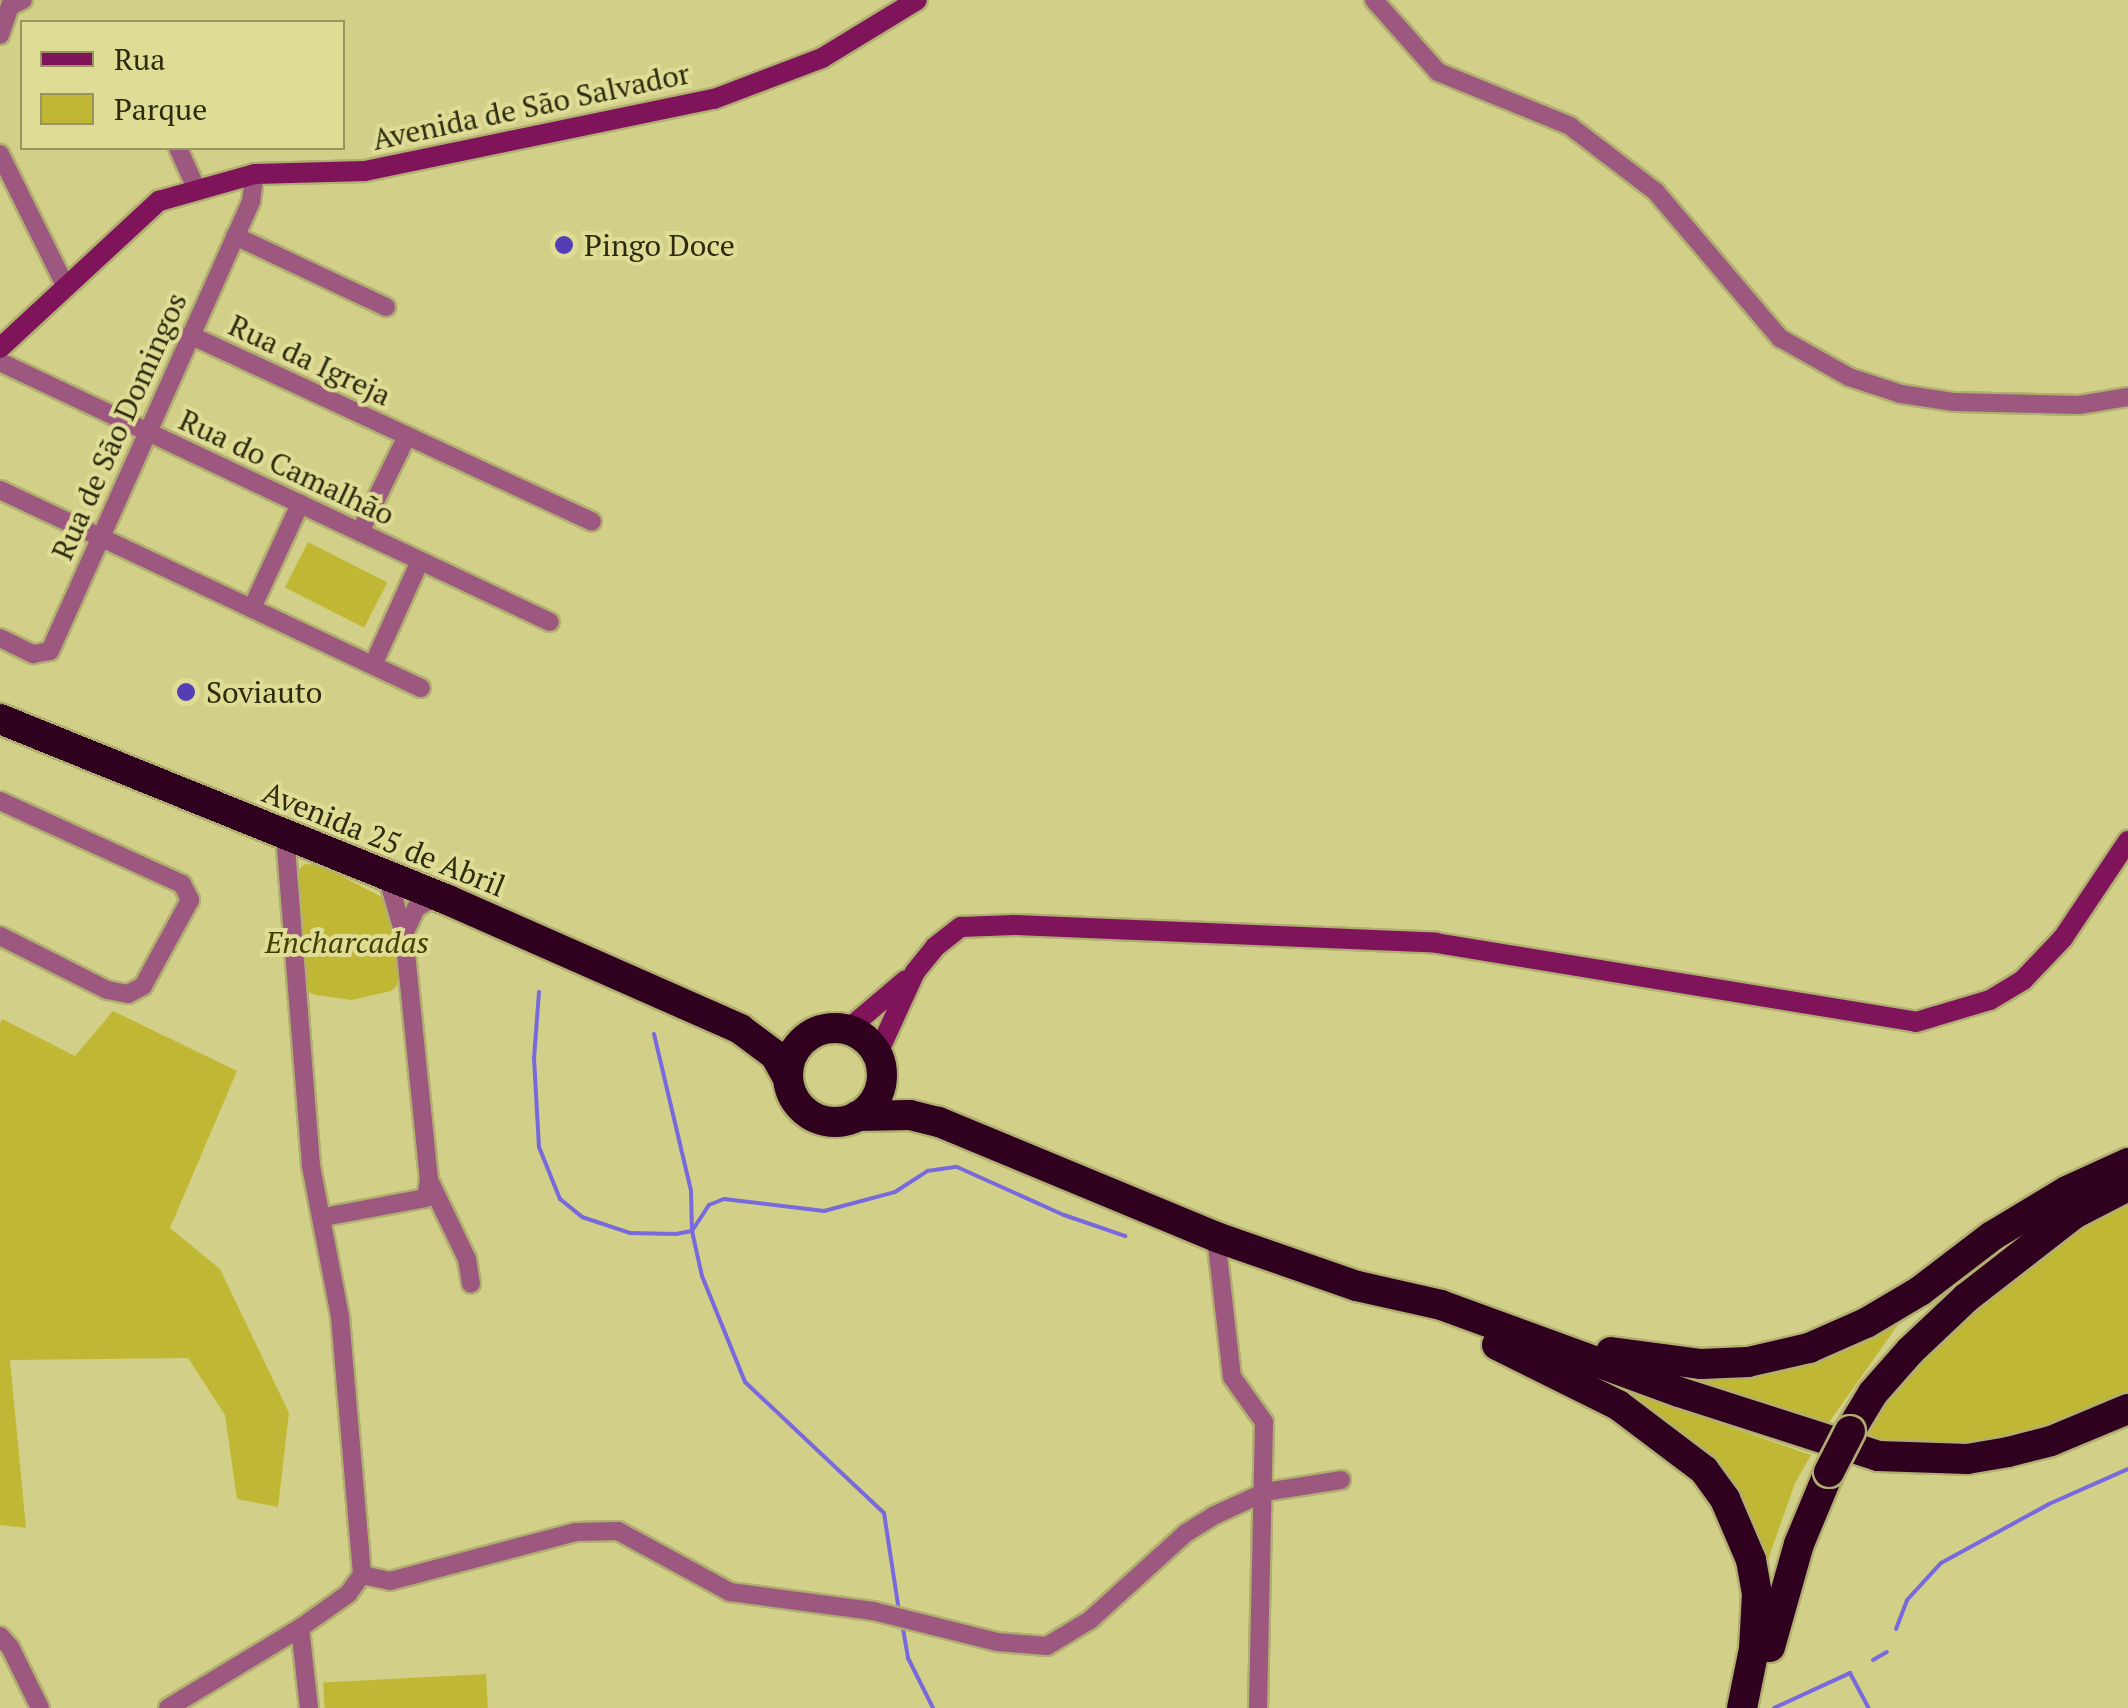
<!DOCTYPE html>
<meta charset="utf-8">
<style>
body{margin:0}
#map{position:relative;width:2128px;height:1708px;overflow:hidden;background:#d2cf89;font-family:"PT Serif",serif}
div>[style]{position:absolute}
.green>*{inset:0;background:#c0b834;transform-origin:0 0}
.stream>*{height:4px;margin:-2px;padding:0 2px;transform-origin:2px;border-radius:2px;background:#7869dc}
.roads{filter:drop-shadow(2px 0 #b1ae71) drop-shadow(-2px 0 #b1ae71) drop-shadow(0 2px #b1ae71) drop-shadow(0 -2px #b1ae71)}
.street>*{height:18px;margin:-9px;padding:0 9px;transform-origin:9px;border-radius:9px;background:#9d587f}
.secondary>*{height:20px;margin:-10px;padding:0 10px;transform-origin:10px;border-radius:10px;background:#7f145b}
.highway>*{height:30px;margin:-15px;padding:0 15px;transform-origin:15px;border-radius:15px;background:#30001f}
.highway>.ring{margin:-15px;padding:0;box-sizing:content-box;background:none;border:30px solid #30001f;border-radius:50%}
.bridges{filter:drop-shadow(2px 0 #b1ae71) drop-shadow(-2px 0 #b1ae71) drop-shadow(0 2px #b1ae71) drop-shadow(0 -2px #b1ae71)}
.highway-bridge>*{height:30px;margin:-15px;padding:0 15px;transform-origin:15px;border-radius:15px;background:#30001f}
.dots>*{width:28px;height:28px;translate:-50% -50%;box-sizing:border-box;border:5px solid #dfdc96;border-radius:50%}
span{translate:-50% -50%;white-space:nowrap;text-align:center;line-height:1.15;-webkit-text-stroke:8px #dfdc96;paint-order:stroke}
.street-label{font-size:30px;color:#2d2c0f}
.poi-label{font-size:30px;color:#2d2c0f}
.left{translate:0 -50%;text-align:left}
.park-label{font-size:30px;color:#444000;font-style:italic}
.legend{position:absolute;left:20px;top:20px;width:325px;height:130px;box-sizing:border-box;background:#dfdc96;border:2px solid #989660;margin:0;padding:12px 18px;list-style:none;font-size:30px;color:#2d2c0f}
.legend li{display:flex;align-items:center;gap:20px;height:50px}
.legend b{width:50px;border:2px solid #989660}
</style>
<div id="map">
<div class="green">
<div style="left:308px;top:542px;width:89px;height:51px;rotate:27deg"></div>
<div style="clip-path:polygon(304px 864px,320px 865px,395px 904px,399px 969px,397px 986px,391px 991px,352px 1000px,316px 995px,297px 987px,288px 882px)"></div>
<div style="clip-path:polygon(113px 1011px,237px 1071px,170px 1228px,220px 1269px,289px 1413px,278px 1507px,237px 1499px,225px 1415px,188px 1358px,10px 1360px,26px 1528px,0 1525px,0 1024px,2px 1019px,75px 1056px)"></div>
<div style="clip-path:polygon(2128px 1195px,2128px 1399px,2075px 1421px,1972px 1449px,1914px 1449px,1856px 1437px,1882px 1395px,2041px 1243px)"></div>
<div style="clip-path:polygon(1922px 1299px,1897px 1326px,1825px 1428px,1626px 1361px,1695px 1370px)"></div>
<div style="clip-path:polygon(1583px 1376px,1811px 1455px,1795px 1483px,1762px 1577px,1756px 1537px)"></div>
<div style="left:486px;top:1674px;width:34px;height:163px;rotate:87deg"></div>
</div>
<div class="stream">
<div style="left:539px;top:992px;width:66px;rotate:94.3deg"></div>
<div style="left:534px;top:1058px;width:89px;rotate:86.8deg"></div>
<div style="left:539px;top:1147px;width:56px;rotate:68deg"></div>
<div style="left:560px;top:1199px;width:28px;rotate:39deg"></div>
<div style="left:582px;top:1217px;width:51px;rotate:18.4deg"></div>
<div style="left:630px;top:1233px;width:46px;rotate:1.2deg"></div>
<div style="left:676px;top:1234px;width:16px;rotate:-11deg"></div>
<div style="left:692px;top:1231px;width:31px;rotate:-57deg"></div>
<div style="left:709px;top:1205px;width:16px;rotate:-22deg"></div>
<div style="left:724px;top:1199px;width:101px;rotate:6.8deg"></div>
<div style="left:824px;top:1211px;width:73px;rotate:-15deg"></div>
<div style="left:895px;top:1192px;width:38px;rotate:-33deg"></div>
<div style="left:927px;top:1171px;width:30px;rotate:-8deg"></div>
<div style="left:957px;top:1167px;width:117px;rotate:24.2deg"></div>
<div style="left:1064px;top:1215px;width:65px;rotate:19deg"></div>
<div style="left:654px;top:1034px;width:161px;rotate:76.7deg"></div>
<div style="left:691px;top:1191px;width:40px;rotate:88.6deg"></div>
<div style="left:692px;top:1231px;width:46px;rotate:77.5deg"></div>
<div style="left:702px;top:1276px;width:114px;rotate:67.9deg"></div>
<div style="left:745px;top:1382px;width:191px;rotate:43.3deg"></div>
<div style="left:884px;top:1513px;width:93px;rotate:81.3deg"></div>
<div style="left:903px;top:1629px;width:29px;rotate:80deg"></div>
<div style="left:908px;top:1658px;width:56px;rotate:63.4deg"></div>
<div style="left:1896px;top:1629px;width:31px;rotate:-69deg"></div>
<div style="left:1907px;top:1600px;width:50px;rotate:-47.4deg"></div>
<div style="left:1941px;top:1563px;width:123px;rotate:-28.6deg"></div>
<div style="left:2049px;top:1504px;width:86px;rotate:-23.9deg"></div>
<div style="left:1873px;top:1660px;width:16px;rotate:-30deg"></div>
<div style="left:1774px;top:1708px;width:84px;rotate:-24.7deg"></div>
<div style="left:1850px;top:1673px;width:40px;rotate:62deg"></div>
</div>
<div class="roads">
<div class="street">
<div style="left:1374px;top:0;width:96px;rotate:48.4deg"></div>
<div style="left:1438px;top:72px;width:143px;rotate:22.2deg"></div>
<div style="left:1570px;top:126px;width:108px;rotate:37.5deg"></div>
<div style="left:1656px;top:192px;width:192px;rotate:49.7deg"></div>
<div style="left:1780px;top:338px;width:79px;rotate:29.5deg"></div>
<div style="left:1849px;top:377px;width:55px;rotate:18.1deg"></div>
<div style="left:1901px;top:394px;width:54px;rotate:8.6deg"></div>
<div style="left:1954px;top:402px;width:125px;rotate:1.4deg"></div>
<div style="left:2079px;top:405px;width:50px;rotate:-9.3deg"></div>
<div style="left:0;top:35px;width:31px;rotate:-71deg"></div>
<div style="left:10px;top:6px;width:14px;rotate:-25deg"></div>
<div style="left:178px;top:148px;width:46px;rotate:65.7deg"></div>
<div style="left:0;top:154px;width:148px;rotate:63.6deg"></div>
<div style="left:235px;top:236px;width:167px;rotate:25.2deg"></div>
<div style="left:190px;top:335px;width:443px;rotate:24.9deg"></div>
<div style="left:0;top:362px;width:608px;rotate:25.3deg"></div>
<div style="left:0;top:490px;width:465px;rotate:25.2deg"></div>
<div style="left:360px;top:532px;width:107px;rotate:-63.9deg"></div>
<div style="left:252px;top:608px;width:115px;rotate:-65.2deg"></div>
<div style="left:0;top:638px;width:37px;rotate:26deg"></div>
<div style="left:33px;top:654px;width:17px;rotate:-10deg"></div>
<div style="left:50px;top:651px;width:493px;rotate:-65.9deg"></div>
<div style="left:251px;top:201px;width:27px;rotate:-82deg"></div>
<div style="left:373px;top:665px;width:114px;rotate:-65.7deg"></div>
<div style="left:0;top:801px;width:200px;rotate:24.5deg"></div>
<div style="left:182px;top:884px;width:18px;rotate:63deg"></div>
<div style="left:190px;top:900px;width:98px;rotate:118.7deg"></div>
<div style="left:143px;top:986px;width:17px;rotate:152deg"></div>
<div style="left:128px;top:994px;width:21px;rotate:-169deg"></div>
<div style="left:107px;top:990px;width:120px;rotate:-153.2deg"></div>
<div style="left:285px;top:835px;width:332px;rotate:85.5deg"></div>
<div style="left:311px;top:1166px;width:154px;rotate:79.1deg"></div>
<div style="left:340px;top:1317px;width:259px;rotate:85.1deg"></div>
<div style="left:404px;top:934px;width:29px;rotate:-65deg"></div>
<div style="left:416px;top:908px;width:24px;rotate:-30deg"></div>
<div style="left:429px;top:1180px;width:88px;rotate:64.3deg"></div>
<div style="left:467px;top:1259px;width:25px;rotate:81deg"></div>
<div style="left:324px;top:1217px;width:104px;rotate:-10.6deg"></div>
<div style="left:426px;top:1198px;width:18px;rotate:-81deg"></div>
<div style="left:429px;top:1180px;width:247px;rotate:-95.8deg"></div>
<div style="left:404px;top:934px;width:60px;rotate:-106.3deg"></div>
<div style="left:1216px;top:1237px;width:141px;rotate:83.5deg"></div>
<div style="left:1232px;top:1377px;width:55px;rotate:54.6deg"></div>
<div style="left:1264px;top:1422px;width:286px;rotate:91.2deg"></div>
<div style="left:362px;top:1575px;width:29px;rotate:12deg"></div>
<div style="left:390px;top:1581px;width:192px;rotate:-14.8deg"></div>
<div style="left:576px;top:1532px;width:42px;rotate:-1.4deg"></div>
<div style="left:618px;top:1531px;width:128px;rotate:28.6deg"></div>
<div style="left:730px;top:1592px;width:144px;rotate:7.6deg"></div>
<div style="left:873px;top:1611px;width:128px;rotate:14deg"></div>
<div style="left:997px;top:1642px;width:50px;rotate:4.6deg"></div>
<div style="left:1047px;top:1646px;width:50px;rotate:-31.2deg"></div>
<div style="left:1090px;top:1620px;width:130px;rotate:-42.2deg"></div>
<div style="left:1186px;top:1533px;width:32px;rotate:-32deg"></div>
<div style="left:1213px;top:1516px;width:57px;rotate:-24.8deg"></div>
<div style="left:1265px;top:1492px;width:77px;rotate:-9deg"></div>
<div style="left:300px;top:1628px;width:81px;rotate:83.6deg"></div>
<div style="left:0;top:1636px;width:15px;rotate:48deg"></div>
<div style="left:10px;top:1647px;width:68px;rotate:63.8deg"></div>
<div style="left:168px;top:1708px;width:154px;rotate:-31.2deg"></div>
<div style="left:300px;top:1628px;width:59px;rotate:-35.3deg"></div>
<div style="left:348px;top:1594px;width:24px;rotate:-54deg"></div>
</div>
<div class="secondary">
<div style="left:0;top:348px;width:217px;rotate:-42.8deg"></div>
<div style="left:159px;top:201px;width:100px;rotate:-15.7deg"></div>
<div style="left:255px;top:174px;width:110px;rotate:-1.6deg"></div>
<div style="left:365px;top:171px;width:356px;rotate:-11.7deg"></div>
<div style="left:714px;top:99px;width:116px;rotate:-20.8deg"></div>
<div style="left:822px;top:58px;width:111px;rotate:-31.4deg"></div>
<div style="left:847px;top:1030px;width:77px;rotate:-40.3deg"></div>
<div style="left:877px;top:1055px;width:91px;rotate:-65.4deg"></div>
<div style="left:915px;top:972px;width:32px;rotate:-51deg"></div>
<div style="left:935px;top:947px;width:33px;rotate:-38deg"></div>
<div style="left:961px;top:927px;width:53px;rotate:-2.2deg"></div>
<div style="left:1014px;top:925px;width:422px;rotate:2.4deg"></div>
<div style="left:1436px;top:943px;width:486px;rotate:9.3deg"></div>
<div style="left:1916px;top:1022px;width:77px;rotate:-16.6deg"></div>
<div style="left:1990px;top:1000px;width:39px;rotate:-31deg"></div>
<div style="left:2023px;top:980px;width:58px;rotate:-46.4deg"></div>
<div style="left:2063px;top:938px;width:117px;rotate:-56.2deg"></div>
</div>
<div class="highway">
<div style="left:0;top:719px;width:483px;rotate:22deg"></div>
<div style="left:448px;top:900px;width:319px;rotate:23.8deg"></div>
<div style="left:740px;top:1029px;width:44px;rotate:36.6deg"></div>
<div style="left:775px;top:1055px;width:26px;rotate:61deg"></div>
<div class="ring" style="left:788px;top:1028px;width:64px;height:64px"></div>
<div style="left:857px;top:1116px;width:53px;rotate:-1.1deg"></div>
<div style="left:910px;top:1115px;width:30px;rotate:14deg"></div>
<div style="left:939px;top:1122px;width:300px;rotate:22.5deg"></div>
<div style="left:1216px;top:1237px;width:149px;rotate:19.2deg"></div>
<div style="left:1357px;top:1286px;width:86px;rotate:12.7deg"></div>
<div style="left:1441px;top:1305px;width:253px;rotate:20.1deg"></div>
<div style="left:1679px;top:1392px;width:209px;rotate:17.8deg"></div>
<div style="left:1878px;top:1456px;width:89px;rotate:1.9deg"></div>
<div style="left:1967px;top:1459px;width:42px;rotate:-9.7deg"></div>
<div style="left:2008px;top:1452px;width:44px;rotate:-14.3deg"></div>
<div style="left:2051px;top:1441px;width:83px;rotate:-22.6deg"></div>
<div style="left:1497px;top:1345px;width:135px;rotate:26.4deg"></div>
<div style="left:1618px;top:1405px;width:108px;rotate:37.1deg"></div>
<div style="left:1704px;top:1470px;width:36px;rotate:54deg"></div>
<div style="left:1725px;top:1499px;width:66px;rotate:66.9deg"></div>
<div style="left:1751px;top:1560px;width:35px;rotate:80deg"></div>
<div style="left:1757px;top:1594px;width:55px;rotate:93.1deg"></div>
<div style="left:1754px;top:1649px;width:60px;rotate:101.5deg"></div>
<div style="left:1611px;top:1352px;width:91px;rotate:7.6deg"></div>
<div style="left:1701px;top:1364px;width:47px;rotate:-2.4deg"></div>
<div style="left:1748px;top:1362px;width:63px;rotate:-12.9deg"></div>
<div style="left:1809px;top:1348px;width:62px;rotate:-23.7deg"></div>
<div style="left:1866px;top:1323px;width:63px;rotate:-30.7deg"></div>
<div style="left:1920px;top:1291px;width:91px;rotate:-37.4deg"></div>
<div style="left:1992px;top:1236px;width:87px;rotate:-31deg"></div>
<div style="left:2067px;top:1191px;width:67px;rotate:-24.7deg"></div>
<div style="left:1850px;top:1431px;width:44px;rotate:-58.8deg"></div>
<div style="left:1873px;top:1393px;width:56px;rotate:-48.6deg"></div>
<div style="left:1910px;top:1351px;width:77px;rotate:-43.4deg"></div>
<div style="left:1966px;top:1298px;width:137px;rotate:-37.9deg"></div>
<div style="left:2074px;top:1214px;width:61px;rotate:-27.4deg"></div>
<div style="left:1770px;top:1647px;width:107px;rotate:-74.3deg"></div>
<div style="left:1799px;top:1544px;width:78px;rotate:-67.4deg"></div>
</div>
</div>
<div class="bridges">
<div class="highway-bridge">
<div style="left:1829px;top:1472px;width:46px;rotate:-62.9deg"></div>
</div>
</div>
<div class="dots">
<div style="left:564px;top:245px;background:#543db5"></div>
<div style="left:186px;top:692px;background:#543db5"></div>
</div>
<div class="street-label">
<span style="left:531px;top:106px;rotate:-12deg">Avenida de São Salvador</span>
<span style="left:310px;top:360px;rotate:25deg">Rua da Igreja</span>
<span style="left:119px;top:426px;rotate:-66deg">Rua de São Domingos</span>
<span style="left:287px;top:467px;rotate:25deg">Rua do Camalhão</span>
<span style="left:384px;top:839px;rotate:22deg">Avenida 25 de Abril</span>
</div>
<div class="poi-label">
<span class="left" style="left:584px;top:245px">Pingo Doce</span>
<span class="left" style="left:206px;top:692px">Soviauto</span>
</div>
<div class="park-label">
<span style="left:347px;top:942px">Encharcadas</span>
</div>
<ul class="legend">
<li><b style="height:12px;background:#7f145b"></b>Rua</li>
<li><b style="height:28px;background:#c0b834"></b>Parque</li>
</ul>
</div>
